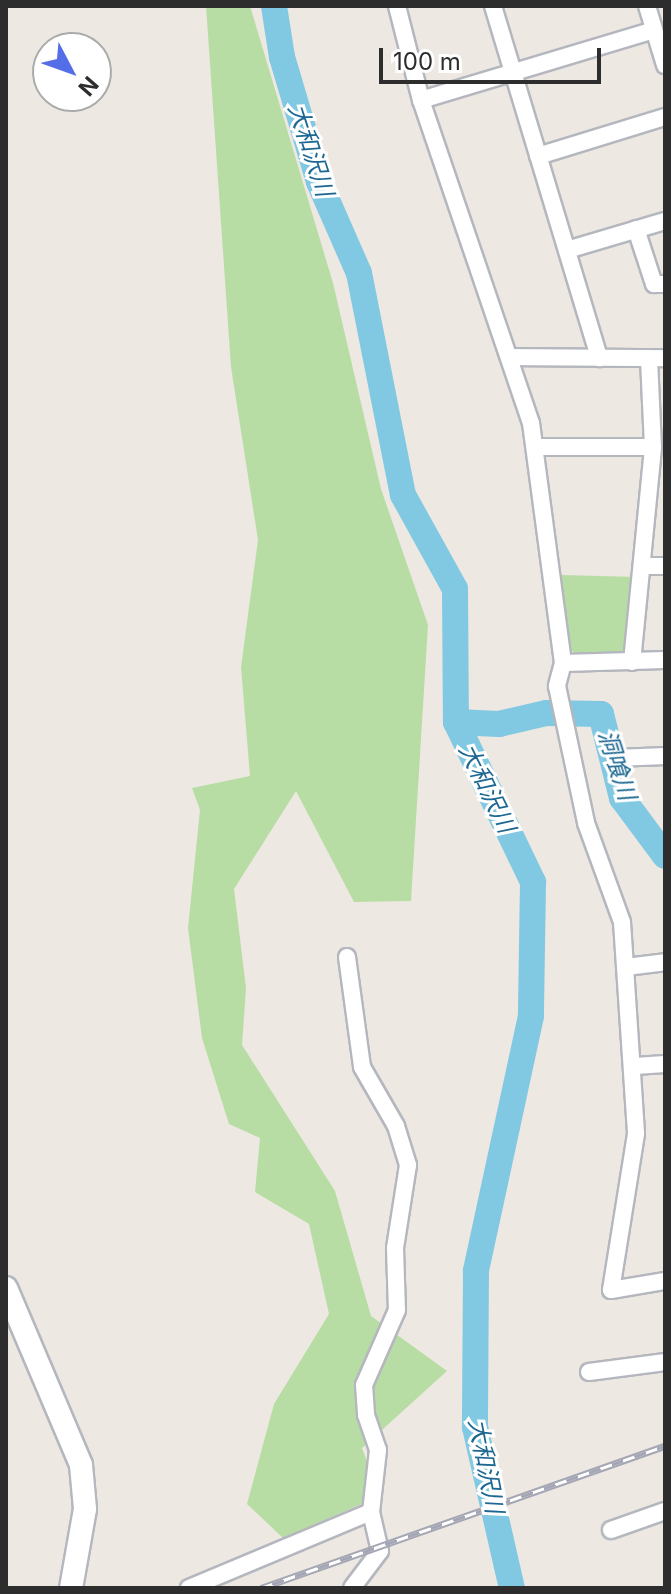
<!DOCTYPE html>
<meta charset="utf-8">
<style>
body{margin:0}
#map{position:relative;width:671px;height:1594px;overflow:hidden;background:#ede8e1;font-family:Inter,"Noto Sans JP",sans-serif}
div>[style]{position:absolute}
.green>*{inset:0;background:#b7dda4}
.river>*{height:26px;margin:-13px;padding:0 13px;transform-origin:13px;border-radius:13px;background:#81c8e3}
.roads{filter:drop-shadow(2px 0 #b5b7bf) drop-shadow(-2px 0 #b5b7bf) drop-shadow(0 2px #b5b7bf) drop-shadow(0 -2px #b5b7bf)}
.street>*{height:16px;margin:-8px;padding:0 8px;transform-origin:8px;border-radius:8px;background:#fff}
.secondary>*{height:22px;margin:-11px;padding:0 11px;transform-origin:11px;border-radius:11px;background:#fff}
.rail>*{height:7px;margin-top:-3.5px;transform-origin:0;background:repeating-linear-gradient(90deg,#fff 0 12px,#a4a6b5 0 24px);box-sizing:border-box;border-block:2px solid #a4a6b5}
span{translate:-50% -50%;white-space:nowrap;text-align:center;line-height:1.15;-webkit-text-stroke:6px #fff;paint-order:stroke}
.water-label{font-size:24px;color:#1d6892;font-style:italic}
.frame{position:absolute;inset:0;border:8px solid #2d2d2d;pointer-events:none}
.north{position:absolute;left:32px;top:32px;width:80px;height:80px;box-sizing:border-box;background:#fff;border:2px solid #ababab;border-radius:50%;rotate:131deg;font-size:22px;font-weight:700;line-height:32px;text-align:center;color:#2d2d2d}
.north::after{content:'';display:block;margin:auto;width:28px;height:36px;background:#546ee7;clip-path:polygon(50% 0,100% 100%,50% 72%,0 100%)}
.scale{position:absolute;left:379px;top:48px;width:222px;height:36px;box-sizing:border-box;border:4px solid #2d2d2d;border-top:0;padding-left:10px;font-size:24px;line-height:28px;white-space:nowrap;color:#2d2d2d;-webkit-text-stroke:6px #fff;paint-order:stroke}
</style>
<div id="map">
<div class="green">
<div style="clip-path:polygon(206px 6px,250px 6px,333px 283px,381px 489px,428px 625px,411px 901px,354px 902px,296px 791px,234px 889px,246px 988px,242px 1045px,335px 1191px,371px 1316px,447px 1371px,362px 1448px,380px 1496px,283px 1538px,247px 1504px,274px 1404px,329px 1314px,309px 1224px,255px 1192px,260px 1138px,229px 1124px,202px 1038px,188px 928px,200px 810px,192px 788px,250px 776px,241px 667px,258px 540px,231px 367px)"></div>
<div style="clip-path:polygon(561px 575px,637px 577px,629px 648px,622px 657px,581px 658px,571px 650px)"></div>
</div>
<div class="river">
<div style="left:274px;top:6px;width:52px;rotate:81.1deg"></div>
<div style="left:282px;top:57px;width:130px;rotate:73.5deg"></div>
<div style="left:319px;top:182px;width:99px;rotate:66.3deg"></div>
<div style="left:359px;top:273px;width:226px;rotate:78.8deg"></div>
<div style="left:403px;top:495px;width:107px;rotate:61deg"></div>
<div style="left:455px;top:589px;width:133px;rotate:89.6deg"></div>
<div style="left:456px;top:722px;width:178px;rotate:64.3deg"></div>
<div style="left:533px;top:882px;width:134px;rotate:90.9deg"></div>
<div style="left:531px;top:1016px;width:261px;rotate:102.2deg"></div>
<div style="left:476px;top:1271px;width:156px;rotate:90.4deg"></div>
<div style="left:475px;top:1427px;width:165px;rotate:77.1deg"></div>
<div style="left:456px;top:722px;width:43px;rotate:2.7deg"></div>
<div style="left:499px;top:724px;width:48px;rotate:-13.2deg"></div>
<div style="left:546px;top:713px;width:55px;rotate:1deg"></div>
<div style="left:601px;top:714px;width:87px;rotate:76deg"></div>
<div style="left:622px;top:798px;width:72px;rotate:53.4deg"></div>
</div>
<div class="roads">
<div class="street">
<div style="left:397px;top:6px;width:97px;rotate:75.7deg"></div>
<div style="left:421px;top:100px;width:341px;rotate:71.2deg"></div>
<div style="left:531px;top:423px;width:242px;rotate:82.4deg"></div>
<div style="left:563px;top:663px;width:24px;rotate:105deg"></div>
<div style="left:557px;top:686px;width:140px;rotate:78deg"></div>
<div style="left:586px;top:823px;width:105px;rotate:70deg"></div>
<div style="left:622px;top:922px;width:212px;rotate:86.2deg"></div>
<div style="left:636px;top:1134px;width:158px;rotate:99.1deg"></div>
<div style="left:611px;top:1290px;width:55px;rotate:-9.5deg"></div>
<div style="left:493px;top:6px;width:368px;rotate:73.2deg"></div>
<div style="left:647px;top:6px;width:62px;rotate:73deg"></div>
<div style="left:421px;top:100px;width:243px;rotate:-16.7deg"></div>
<div style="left:538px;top:156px;width:133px;rotate:-17.1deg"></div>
<div style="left:636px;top:229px;width:58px;rotate:71.9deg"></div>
<div style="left:654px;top:284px;width:11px"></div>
<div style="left:567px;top:250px;width:102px;rotate:-16.5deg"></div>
<div style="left:509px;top:357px;width:156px;rotate:0.4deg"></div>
<div style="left:536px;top:447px;width:117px"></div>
<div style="left:643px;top:566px;width:22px"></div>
<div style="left:632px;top:662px;width:216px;rotate:-84.4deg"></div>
<div style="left:653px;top:447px;width:89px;rotate:-92.6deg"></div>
<div style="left:563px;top:663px;width:102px;rotate:-1.7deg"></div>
<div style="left:616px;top:758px;width:49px;rotate:-2.3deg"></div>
<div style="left:347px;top:957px;width:111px;rotate:82.2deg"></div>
<div style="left:362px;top:1067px;width:68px;rotate:60deg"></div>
<div style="left:396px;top:1126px;width:41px;rotate:72.9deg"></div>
<div style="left:408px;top:1165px;width:84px;rotate:98.9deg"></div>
<div style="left:395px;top:1248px;width:62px;rotate:88.2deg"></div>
<div style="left:397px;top:1310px;width:82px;rotate:113.7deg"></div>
<div style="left:364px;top:1385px;width:30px;rotate:86deg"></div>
<div style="left:366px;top:1415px;width:37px;rotate:71deg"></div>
<div style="left:378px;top:1450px;width:62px;rotate:96.4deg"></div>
<div style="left:371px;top:1512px;width:40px;rotate:77deg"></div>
<div style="left:380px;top:1551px;width:46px;rotate:127.1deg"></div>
<div style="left:626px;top:967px;width:39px;rotate:-7deg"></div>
<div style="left:635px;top:1066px;width:30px;rotate:-4deg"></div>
<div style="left:589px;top:1372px;width:77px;rotate:-7.5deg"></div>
<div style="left:611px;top:1530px;width:57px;rotate:-19.4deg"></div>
<div style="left:189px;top:1588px;width:197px;rotate:-22.7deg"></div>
</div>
<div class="secondary">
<div style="left:6px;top:1288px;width:192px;rotate:67deg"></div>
<div style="left:81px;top:1465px;width:44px;rotate:84.8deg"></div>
<div style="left:85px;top:1509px;width:80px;rotate:100deg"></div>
</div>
</div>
<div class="rail">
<div style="left:261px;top:1588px;width:428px;rotate:-19.4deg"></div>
</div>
<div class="water-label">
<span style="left:311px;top:150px;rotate:72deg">大和沢川</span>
<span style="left:617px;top:765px;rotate:72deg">洞喰川</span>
<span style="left:487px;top:788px;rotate:64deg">大和沢川</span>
<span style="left:486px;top:1466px;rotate:79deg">大和沢川</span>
</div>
<div class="frame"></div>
<div class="north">N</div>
<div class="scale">100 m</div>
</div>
